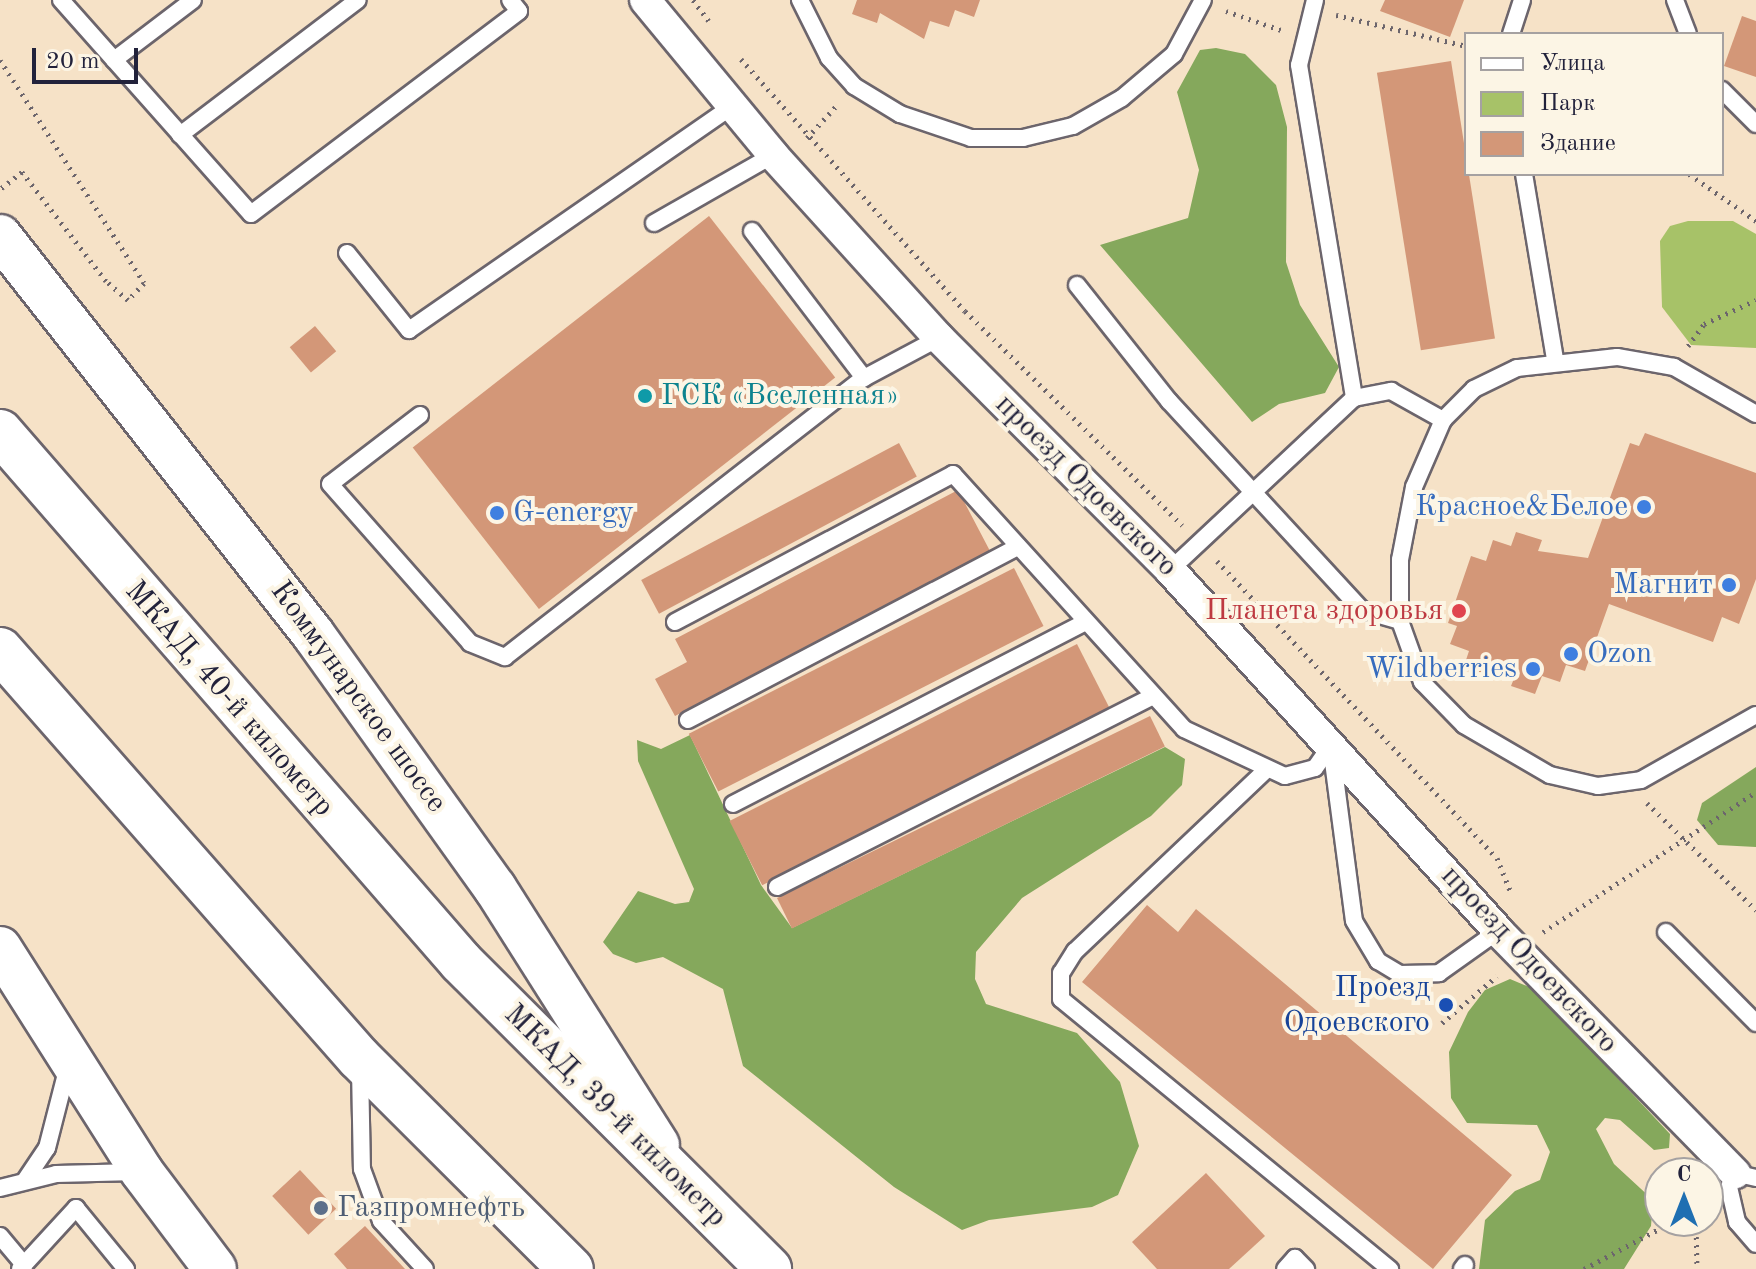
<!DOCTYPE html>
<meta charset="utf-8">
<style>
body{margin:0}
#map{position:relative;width:1756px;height:1269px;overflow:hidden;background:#f6e2c7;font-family:"Old Standard TT",serif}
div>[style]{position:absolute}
.green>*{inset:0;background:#a7c268}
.forest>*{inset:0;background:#85a85c}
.building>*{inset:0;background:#d39778;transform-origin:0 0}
.path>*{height:5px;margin-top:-2.5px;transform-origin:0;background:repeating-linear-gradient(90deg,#6c656c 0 2px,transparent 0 8px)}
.roads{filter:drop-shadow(2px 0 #6c656c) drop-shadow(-2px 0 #6c656c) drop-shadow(0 2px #6c656c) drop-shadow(0 -2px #6c656c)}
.lane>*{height:16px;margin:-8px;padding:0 8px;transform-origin:8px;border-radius:8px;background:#fff}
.street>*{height:30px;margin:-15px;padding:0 15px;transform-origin:15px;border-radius:15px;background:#fff}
.secondary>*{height:42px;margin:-21px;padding:0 21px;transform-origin:21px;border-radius:21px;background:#fff}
.highway>*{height:44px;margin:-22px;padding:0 22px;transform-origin:22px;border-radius:22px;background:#fff}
.dots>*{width:22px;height:22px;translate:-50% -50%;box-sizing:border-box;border:4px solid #fcf5e5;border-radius:50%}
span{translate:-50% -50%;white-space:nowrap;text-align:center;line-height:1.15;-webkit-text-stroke:8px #fcf5e5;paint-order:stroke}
.culture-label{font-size:30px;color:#0d838f}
.left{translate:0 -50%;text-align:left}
.street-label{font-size:30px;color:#22223b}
.shop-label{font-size:30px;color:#366cbe}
.right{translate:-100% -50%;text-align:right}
.health-label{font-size:30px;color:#be3a42}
.transit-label{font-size:30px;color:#164399}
.service-label{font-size:30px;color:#4e5e75}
.legend{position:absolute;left:1464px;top:32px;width:260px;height:144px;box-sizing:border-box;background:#fcf5e5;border:2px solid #a5a1a1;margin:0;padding:10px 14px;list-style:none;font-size:24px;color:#22223b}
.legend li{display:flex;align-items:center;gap:16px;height:40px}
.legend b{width:40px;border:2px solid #a5a1a1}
.north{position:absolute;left:1644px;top:1157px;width:80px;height:80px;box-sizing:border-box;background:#fcf5e5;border:2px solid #a5a1a1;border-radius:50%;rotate:0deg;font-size:22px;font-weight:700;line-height:32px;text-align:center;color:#22223b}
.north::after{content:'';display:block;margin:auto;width:28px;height:36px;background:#1f6fb2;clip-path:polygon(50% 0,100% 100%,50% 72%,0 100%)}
.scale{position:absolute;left:32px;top:48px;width:106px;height:36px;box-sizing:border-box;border:4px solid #22223b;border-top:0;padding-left:10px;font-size:24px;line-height:28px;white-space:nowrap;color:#22223b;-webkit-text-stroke:6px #fcf5e5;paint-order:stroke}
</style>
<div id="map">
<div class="green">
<div style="clip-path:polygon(1688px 221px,1733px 221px,1756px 234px,1756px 348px,1691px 345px,1662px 307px,1660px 241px,1670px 226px)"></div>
</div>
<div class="forest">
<div style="clip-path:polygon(1216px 48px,1245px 54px,1276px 85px,1287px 127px,1286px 262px,1300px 305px,1339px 367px,1325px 393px,1279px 404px,1252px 422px,1100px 245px,1188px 218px,1199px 170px,1177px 92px,1200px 50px)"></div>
<div style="clip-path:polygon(690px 735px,761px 885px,792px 928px,1165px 747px,1185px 759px,1182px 785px,1151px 816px,1022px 898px,976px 952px,975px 979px,986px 1004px,1077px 1033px,1120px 1082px,1139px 1146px,1118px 1195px,1092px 1207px,989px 1220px,962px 1230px,894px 1187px,743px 1066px,723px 989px,663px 957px,636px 963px,613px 954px,603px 942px,638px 891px,675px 904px,689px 902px,694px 889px,638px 761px,637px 740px,661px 749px)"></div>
<div style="clip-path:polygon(1756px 767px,1756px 847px,1718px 845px,1697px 820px,1702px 803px)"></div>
<div style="clip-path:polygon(1510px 979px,1534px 989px,1670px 1134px,1669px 1148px,1654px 1150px,1620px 1120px,1605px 1118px,1596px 1129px,1614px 1164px,1653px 1200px,1651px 1226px,1624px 1269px,1479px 1269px,1485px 1220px,1515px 1191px,1540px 1180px,1550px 1152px,1537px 1125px,1467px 1123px,1451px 1098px,1449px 1052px,1468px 1012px,1485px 990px)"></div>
</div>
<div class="building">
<div style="clip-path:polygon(857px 0,980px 0,974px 17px,955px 10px,949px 27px,930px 21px,924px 39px,880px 13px,877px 23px,852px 14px)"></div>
<div style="clip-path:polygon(1385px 0,1464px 0,1450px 37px,1380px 11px)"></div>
<div style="clip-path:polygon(1742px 16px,1756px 21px,1756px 77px,1724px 66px)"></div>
<div style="left:1451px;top:61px;width:281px;height:75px;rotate:81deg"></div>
<div style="left:709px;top:216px;width:205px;height:376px;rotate:52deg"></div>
<div style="left:315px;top:326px;width:33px;height:33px;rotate:50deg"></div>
<div style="clip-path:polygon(1645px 433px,1756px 473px,1756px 579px,1739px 624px,1722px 617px,1713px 642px,1609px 604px,1585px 671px,1566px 665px,1560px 682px,1542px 676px,1535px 694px,1511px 686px,1515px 676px,1491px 668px,1488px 678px,1463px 669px,1469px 651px,1450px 644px,1457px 626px,1448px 623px,1471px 556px,1486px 561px,1493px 540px,1511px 546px,1516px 532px,1542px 540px,1538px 551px,1588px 558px,1630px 443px,1639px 446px)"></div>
<div style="left:899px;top:443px;width:38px;height:292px;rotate:62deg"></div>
<div style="clip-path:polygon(958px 490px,990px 551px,675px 716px,655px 679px,687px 662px,675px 639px)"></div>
<div style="left:1014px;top:568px;width:65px;height:365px;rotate:63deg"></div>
<div style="left:1077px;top:644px;width:72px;height:390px;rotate:63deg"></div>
<div style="left:1150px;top:716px;width:34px;height:415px;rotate:64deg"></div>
<div style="clip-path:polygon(1147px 905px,1178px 932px,1196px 909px,1512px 1175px,1433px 1269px,1082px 982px)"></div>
<div style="left:300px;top:1170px;width:53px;height:38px;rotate:47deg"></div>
<div style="clip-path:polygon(1206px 1173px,1265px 1236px,1229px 1269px,1157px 1269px,1132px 1242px)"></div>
<div style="clip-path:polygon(365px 1226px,405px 1269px,347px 1269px,334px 1254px)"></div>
</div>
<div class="path">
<div style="left:693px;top:0;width:26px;rotate:53deg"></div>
<div style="left:1226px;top:11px;width:58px;rotate:19.1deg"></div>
<div style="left:1336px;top:15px;width:134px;rotate:13.4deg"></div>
<div style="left:741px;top:59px;width:337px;rotate:48.4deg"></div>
<div style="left:965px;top:311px;width:305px;rotate:44.6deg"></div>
<div style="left:0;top:60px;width:265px;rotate:57.1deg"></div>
<div style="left:144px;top:283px;width:23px;rotate:133deg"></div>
<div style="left:128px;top:300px;width:29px;rotate:-139deg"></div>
<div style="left:106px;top:281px;width:138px;rotate:-127.6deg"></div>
<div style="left:22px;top:172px;width:28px;rotate:142deg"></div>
<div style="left:807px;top:138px;width:47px;rotate:-47.6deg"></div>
<div style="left:1689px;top:174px;width:82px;rotate:35deg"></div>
<div style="left:1688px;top:346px;width:27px;rotate:-54deg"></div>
<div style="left:1704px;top:324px;width:57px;rotate:-24.8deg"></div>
<div style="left:1217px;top:561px;width:408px;rotate:46.7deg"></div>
<div style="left:1497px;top:858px;width:38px;rotate:68deg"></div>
<div style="left:1647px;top:803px;width:153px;rotate:44.5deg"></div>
<div style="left:1543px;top:932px;width:255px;rotate:-33.3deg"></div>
<div style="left:1442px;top:1023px;width:72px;rotate:-40.5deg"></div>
<div style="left:1696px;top:1221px;width:48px;rotate:88.8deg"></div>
<div style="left:1584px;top:1269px;width:102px;rotate:-28.1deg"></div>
</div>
<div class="roads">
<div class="lane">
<div style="left:61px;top:0;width:286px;rotate:48.4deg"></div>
<div style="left:251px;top:214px;width:336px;rotate:-37.1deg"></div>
<div style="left:519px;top:11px;width:14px;rotate:-129deg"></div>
<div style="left:800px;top:0;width:65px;rotate:63.4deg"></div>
<div style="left:829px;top:58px;width:38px;rotate:48deg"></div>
<div style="left:854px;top:86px;width:54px;rotate:31.3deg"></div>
<div style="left:900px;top:114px;width:75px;rotate:18.7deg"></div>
<div style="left:971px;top:138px;width:52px"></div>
<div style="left:1023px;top:138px;width:51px;rotate:-13.5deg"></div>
<div style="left:1073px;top:126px;width:56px;rotate:-29.7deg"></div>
<div style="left:1122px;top:98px;width:68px;rotate:-40.2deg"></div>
<div style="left:1174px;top:54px;width:61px;rotate:-61.8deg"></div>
<div style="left:1315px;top:0;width:67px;rotate:103.8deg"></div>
<div style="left:1299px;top:65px;width:338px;rotate:80.6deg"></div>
<div style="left:1675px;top:0;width:36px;rotate:69deg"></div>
<div style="left:1511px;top:34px;width:36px;rotate:-72deg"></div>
<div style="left:114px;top:60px;width:99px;rotate:-37.2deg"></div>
<div style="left:1722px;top:90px;width:48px;rotate:45deg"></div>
<div style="left:180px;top:135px;width:223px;rotate:-37.2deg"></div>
<div style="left:1524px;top:174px;width:189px;rotate:80.5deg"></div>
<div style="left:654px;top:223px;width:137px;rotate:-29.7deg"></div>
<div style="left:752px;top:231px;width:185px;rotate:52.7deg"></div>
<div style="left:347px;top:253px;width:99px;rotate:51.2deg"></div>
<div style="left:409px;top:330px;width:393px;rotate:-34.7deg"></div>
<div style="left:1077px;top:285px;width:148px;rotate:51.6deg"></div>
<div style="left:1169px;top:401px;width:284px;rotate:47.3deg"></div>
<div style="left:1362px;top:610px;width:40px;rotate:16deg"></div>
<div style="left:1756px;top:414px;width:95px;rotate:-150.2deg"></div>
<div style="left:1674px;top:367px;width:58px;rotate:-170deg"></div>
<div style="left:1617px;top:357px;width:101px;rotate:173.7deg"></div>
<div style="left:1517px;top:368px;width:48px;rotate:154deg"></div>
<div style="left:1474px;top:389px;width:44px;rotate:135deg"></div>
<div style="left:1443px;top:420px;width:73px;rotate:113.4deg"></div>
<div style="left:1414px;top:487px;width:74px;rotate:100.9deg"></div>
<div style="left:1400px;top:560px;width:61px;rotate:90deg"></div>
<div style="left:1400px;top:621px;width:65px;rotate:70.2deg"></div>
<div style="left:1422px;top:682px;width:60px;rotate:45.7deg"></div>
<div style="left:1464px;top:725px;width:99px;rotate:30.2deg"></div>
<div style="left:1550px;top:775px;width:49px;rotate:12.9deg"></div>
<div style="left:1598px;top:786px;width:43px;rotate:-7.9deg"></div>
<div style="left:1641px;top:780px;width:132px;rotate:-29.5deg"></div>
<div style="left:420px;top:415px;width:113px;rotate:142.5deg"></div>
<div style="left:330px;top:484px;width:212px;rotate:48.6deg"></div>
<div style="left:470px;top:643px;width:38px;rotate:22deg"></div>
<div style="left:505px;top:657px;width:455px;rotate:-37.9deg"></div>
<div style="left:864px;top:378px;width:85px;rotate:-28.1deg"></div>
<div style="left:1170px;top:570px;width:252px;rotate:-43.1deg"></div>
<div style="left:1354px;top:398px;width:38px;rotate:-11deg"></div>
<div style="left:1391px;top:391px;width:60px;rotate:29.1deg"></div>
<div style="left:675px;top:622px;width:315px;rotate:-28deg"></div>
<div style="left:953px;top:474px;width:344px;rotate:47.8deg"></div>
<div style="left:1184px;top:729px;width:111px;rotate:25deg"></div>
<div style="left:1285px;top:776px;width:31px;rotate:-15deg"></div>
<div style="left:1315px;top:768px;width:28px;rotate:-55deg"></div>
<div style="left:688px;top:720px;width:373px;rotate:-27.7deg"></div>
<div style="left:1332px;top:754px;width:168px;rotate:82.5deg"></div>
<div style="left:1354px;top:921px;width:47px;rotate:59deg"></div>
<div style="left:1378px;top:961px;width:26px;rotate:31deg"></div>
<div style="left:1400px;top:974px;width:39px;rotate:-1deg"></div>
<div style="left:1439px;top:973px;width:72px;rotate:-35.4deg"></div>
<div style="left:1265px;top:771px;width:262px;rotate:136.5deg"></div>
<div style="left:1075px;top:951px;width:26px;rotate:122deg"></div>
<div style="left:1061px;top:973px;width:26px;rotate:90deg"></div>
<div style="left:1061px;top:999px;width:426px;rotate:39.4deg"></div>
<div style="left:733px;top:804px;width:396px;rotate:-27.3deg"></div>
<div style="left:777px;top:887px;width:420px;rotate:-26.9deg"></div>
<div style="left:1666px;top:932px;width:128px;rotate:45.3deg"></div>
<div style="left:360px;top:1068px;width:101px;rotate:88.9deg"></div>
<div style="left:362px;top:1169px;width:55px;rotate:69.9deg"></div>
<div style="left:381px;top:1221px;width:65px;rotate:47.5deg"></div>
<div style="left:1756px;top:1178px;width:22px;rotate:-167deg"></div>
<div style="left:1735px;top:1173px;width:15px;rotate:113deg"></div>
<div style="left:1729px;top:1187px;width:36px;rotate:77deg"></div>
<div style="left:1737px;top:1222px;width:29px;rotate:49deg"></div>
<div style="left:26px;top:1179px;width:37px;rotate:-56deg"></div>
<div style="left:47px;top:1148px;width:81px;rotate:-75.6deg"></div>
<div style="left:0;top:1188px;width:58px;rotate:-14deg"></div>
<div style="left:56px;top:1174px;width:81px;rotate:-1.4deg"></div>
<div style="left:0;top:1236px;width:38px;rotate:50deg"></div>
<div style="left:20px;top:1269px;width:83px;rotate:-47.4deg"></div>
<div style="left:76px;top:1208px;width:79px;rotate:50.7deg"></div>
<div style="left:1285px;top:1269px;width:15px;rotate:-48deg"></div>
<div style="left:1295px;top:1258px;width:16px;rotate:45deg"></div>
<div style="left:1462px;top:1269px;width:5px;rotate:-53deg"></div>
</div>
<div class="street">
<div style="left:645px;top:0;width:201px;rotate:50.4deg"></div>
<div style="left:773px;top:155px;width:247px;rotate:47.8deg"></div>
<div style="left:939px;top:338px;width:327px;rotate:45.1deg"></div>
<div style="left:1170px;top:570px;width:488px;rotate:47.7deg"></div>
<div style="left:1498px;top:931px;width:339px;rotate:45.6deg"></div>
</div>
<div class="secondary">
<div style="left:0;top:236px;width:506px;rotate:51.82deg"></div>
<div style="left:313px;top:634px;width:312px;rotate:54.4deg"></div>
<div style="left:495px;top:888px;width:304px;rotate:57.6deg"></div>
<div style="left:0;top:948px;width:265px;rotate:57.6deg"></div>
<div style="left:142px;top:1172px;width:121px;rotate:53deg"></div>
</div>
<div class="highway">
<div style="left:0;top:432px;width:702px;rotate:48.98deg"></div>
<div style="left:461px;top:962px;width:435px;rotate:44.9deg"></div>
<div style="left:0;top:650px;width:543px;rotate:48.66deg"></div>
<div style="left:359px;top:1058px;width:299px;rotate:44.9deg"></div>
</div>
</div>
<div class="dots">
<div style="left:645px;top:396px;background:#0f9aa8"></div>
<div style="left:1644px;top:507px;background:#3f7fe0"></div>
<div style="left:497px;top:513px;background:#3f7fe0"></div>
<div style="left:1729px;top:585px;background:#3f7fe0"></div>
<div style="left:1459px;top:611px;background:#e0444e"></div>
<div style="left:1571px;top:654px;background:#3f7fe0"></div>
<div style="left:1533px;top:669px;background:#3f7fe0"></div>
<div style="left:1446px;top:1005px;background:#1a4fb4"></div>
<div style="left:321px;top:1208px;background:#5c6f8a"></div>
</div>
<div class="culture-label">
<span class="left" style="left:661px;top:396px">ГСК «Вселенная»</span>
</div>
<div class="street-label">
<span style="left:1086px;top:486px;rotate:45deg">проезд Одоевского</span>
<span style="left:358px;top:697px;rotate:54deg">Коммунарское шоссе</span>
<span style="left:229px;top:699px;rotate:49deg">МКАД, 40-й километр</span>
<span style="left:1529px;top:960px;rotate:47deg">проезд Одоевского</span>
<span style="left:615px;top:1116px;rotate:45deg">МКАД, 39-й километр</span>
</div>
<div class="shop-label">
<span class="right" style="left:1628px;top:507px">Красное&amp;Белое</span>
<span class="left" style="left:513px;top:513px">G-energy</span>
<span class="right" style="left:1713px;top:585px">Магнит</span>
<span class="left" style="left:1587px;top:654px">Ozon</span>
<span class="right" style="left:1517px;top:669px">Wildberries</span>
</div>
<div class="health-label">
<span class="right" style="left:1443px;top:611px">Планета здоровья</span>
</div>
<div class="transit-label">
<span class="right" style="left:1430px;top:1005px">Проезд<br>Одоевского</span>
</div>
<div class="service-label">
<span class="left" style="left:337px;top:1208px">Газпромнефть</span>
</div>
<ul class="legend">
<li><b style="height:10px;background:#fff"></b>Улица</li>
<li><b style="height:22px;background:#a7c268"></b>Парк</li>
<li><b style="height:22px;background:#d39778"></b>Здание</li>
</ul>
<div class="north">С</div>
<div class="scale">20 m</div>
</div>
